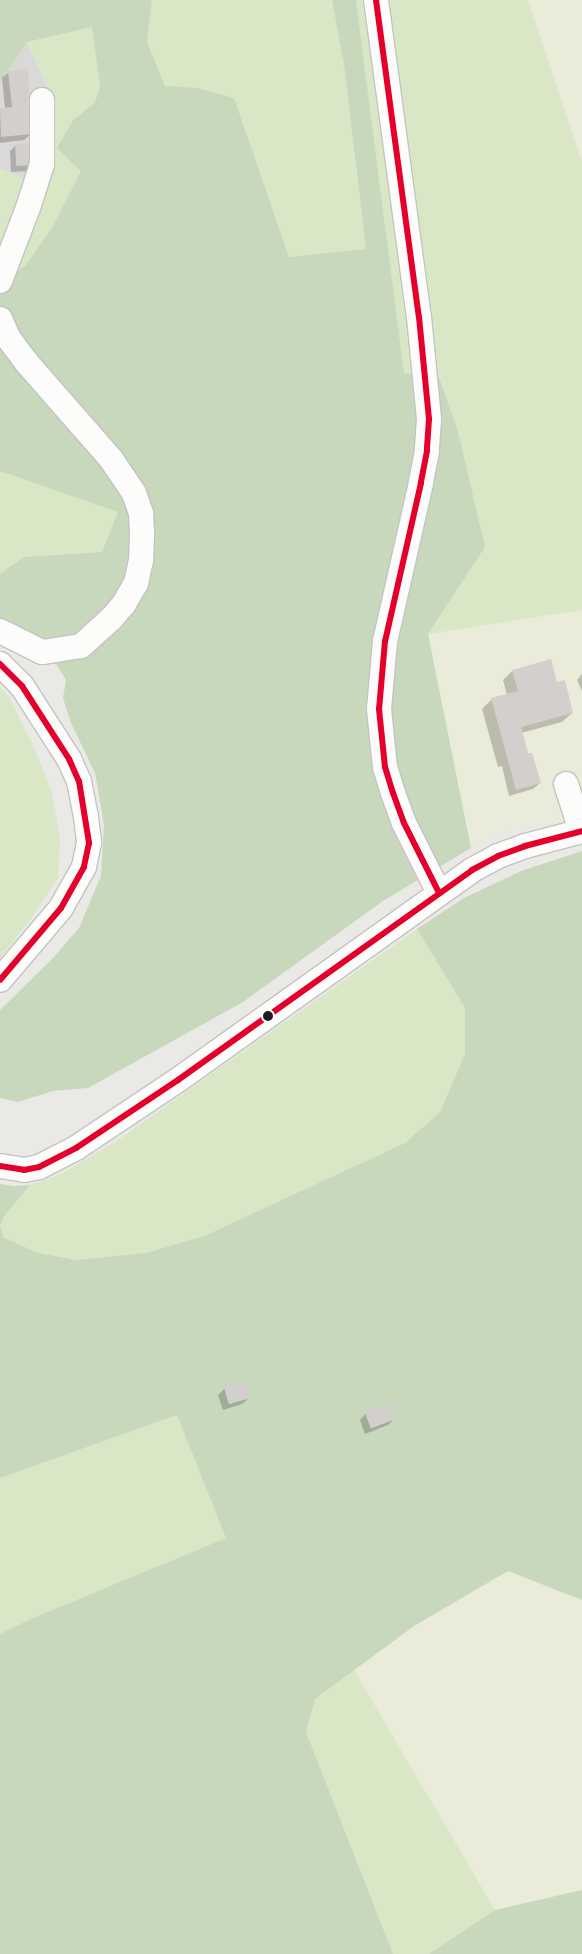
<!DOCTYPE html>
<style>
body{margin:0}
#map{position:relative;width:582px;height:1954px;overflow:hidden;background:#ebe9e6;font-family:"DejaVu Sans",sans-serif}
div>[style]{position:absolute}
.residential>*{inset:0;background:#dad9d7}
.farmland>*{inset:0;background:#ebebd9}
.grass>*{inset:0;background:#d9e7c6}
.forest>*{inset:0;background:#c7d8bc}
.shadow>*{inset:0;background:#0003}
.building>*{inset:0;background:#d2cfcd;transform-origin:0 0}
.roads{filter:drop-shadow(1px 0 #c4c3c2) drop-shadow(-1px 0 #c4c3c2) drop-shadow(0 1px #c4c3c2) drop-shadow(0 -1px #c4c3c2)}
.minor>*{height:24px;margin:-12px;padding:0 12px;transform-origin:12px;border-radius:12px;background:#fcfcfb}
.bus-1>*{height:6px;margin:-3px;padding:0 3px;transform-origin:3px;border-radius:3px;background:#e4002b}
.dots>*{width:14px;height:14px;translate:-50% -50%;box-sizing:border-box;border:2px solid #fff;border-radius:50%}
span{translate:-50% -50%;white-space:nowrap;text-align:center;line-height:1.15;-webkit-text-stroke:4px #fff;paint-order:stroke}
</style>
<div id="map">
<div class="residential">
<div style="clip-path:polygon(27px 42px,52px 97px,31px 181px,0 169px,0 82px)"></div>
</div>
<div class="farmland">
<div style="clip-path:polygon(528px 0,582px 0,582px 162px)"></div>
<div style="clip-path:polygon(582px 610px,582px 807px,577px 820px,541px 822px,497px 834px,471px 848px,428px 634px)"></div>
<div style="clip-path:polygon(508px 1571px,582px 1600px,582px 1890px,495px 1910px,354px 1670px,414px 1626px)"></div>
</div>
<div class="grass">
<div style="clip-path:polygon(152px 0,332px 0,344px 65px,366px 250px,289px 257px,234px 99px,198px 88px,165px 87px,147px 42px)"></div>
<div style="clip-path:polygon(356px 0,528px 0,582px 162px,582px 610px,428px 634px,485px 547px,458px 431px,441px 379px,404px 374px)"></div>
<div style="clip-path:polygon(93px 27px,100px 86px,95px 104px,73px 120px,81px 171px,53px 226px,26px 265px,5px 278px,52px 97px,27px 42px)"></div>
<div style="clip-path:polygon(0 169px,31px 181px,0 267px)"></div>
<div style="clip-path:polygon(0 471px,119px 511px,102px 552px,25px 557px,0 574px)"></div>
<div style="clip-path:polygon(0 687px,9px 697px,34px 747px,52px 793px,60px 838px,58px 878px,31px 919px,0 958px)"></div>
<div style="clip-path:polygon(417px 929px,465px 1008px,465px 1054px,440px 1112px,405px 1143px,204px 1236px,146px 1253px,76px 1260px,39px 1253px,4px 1238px,0 1225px,5px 1214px,30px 1185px,63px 1173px,115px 1142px)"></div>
<div style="clip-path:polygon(177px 1415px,226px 1538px,33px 1618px,0 1634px,0 1478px)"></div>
<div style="clip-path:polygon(354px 1670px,495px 1910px,429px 1954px,393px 1954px,306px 1732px,315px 1699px)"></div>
</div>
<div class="forest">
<div style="clip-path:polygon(0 0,152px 0,147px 42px,165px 86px,198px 88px,234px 98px,289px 257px,366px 249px,344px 65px,332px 0,356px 0,404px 373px,440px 379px,458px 431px,485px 547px,428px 634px,471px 848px,383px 901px,243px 1002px,88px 1088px,53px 1091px,18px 1102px,0 1098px,0 1010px,53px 958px,79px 928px,101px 876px,104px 825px,95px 773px,71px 723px,63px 698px,66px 680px,40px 637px,0 621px,0 574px,24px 557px,102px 552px,118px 512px,0 471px,0 281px,26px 265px,53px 226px,81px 171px,57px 148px,73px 120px,95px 103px,100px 86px,92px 27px,27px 42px,0 82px)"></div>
<div style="clip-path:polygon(582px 851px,582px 1600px,508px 1571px,414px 1626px,315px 1699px,306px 1732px,393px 1954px,0 1954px,0 1634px,33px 1618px,226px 1538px,177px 1415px,0 1478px,0 1184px,14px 1186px,30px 1185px,5px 1215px,0 1225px,4px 1238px,39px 1253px,76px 1260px,146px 1253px,204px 1236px,405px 1143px,440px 1112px,465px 1054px,465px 1008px,417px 929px,464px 898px,521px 871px)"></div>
<div style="clip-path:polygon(582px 1890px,582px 1954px,429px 1954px,495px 1910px)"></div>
</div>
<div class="shadow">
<div style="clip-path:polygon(27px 70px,31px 134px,24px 140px,0 143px,0 109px,5px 108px,2px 78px,9px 72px)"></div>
<div style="clip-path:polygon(16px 145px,33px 164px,27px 171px,11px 172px,10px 151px)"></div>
<div style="clip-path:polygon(512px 671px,556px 684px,572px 713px,562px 722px,521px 733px,526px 753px,540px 783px,533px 789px,509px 796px,502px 766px,498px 767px,482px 709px,492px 699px,507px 695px,503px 680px)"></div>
<div style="clip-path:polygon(582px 674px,582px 691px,577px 680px)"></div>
<div style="clip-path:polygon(224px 1389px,249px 1398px,242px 1404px,223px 1410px,218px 1395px)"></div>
<div style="clip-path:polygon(366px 1413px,394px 1419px,388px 1425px,365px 1434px,360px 1420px)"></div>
</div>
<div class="building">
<div style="clip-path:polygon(28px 69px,32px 134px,1px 137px,0 108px,12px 107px,8px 71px)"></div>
<div style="left:33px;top:143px;width:22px;height:18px;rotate:87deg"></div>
<div style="clip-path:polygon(551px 659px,557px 682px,565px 680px,573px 713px,521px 727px,528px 753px,532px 753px,541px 783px,516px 790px,491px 698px,518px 691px,512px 670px)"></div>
<div style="left:245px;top:1381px;width:18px;height:22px;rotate:74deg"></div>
<div style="left:390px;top:1403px;width:17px;height:27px;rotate:69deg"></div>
</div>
<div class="roads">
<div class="minor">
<div style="left:376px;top:0;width:320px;rotate:82.3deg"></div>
<div style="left:419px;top:317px;width:102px;rotate:84.4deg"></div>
<div style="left:429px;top:419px;width:32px;rotate:94deg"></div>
<div style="left:427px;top:451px;width:33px;rotate:101deg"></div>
<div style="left:421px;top:483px;width:162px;rotate:102.8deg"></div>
<div style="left:385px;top:641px;width:68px;rotate:95deg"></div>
<div style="left:379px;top:709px;width:58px;rotate:84.1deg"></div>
<div style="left:385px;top:767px;width:27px;rotate:73deg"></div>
<div style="left:393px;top:793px;width:32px;rotate:70deg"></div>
<div style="left:404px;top:823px;width:78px;rotate:63.4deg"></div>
<div style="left:0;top:281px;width:81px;rotate:-69.1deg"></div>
<div style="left:29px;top:205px;width:43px;rotate:-72.4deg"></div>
<div style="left:42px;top:164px;width:64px;rotate:-90deg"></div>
<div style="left:0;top:319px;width:22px;rotate:66deg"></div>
<div style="left:9px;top:339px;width:30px;rotate:53deg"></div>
<div style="left:27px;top:363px;width:128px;rotate:48.8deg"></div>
<div style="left:111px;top:459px;width:41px;rotate:55.9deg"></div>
<div style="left:134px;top:493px;width:21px;rotate:71deg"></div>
<div style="left:141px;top:513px;width:22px;rotate:87deg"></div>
<div style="left:142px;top:535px;width:25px;rotate:92deg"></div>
<div style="left:141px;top:560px;width:24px;rotate:102deg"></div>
<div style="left:136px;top:583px;width:24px;rotate:120deg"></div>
<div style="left:124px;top:604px;width:18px;rotate:131deg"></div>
<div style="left:112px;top:618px;width:42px;rotate:137.9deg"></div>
<div style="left:81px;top:646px;width:39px;rotate:171deg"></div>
<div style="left:42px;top:652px;width:47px;rotate:-153.4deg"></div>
<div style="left:0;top:664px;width:31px;rotate:45deg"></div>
<div style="left:22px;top:686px;width:87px;rotate:57.2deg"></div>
<div style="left:69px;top:759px;width:24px;rotate:66deg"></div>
<div style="left:79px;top:781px;width:37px;rotate:79deg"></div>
<div style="left:86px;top:817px;width:26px;rotate:83deg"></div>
<div style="left:89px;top:843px;width:25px;rotate:102deg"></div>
<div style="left:84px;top:867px;width:47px;rotate:119.3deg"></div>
<div style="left:61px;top:908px;width:94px;rotate:130.3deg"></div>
<div style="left:566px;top:784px;width:49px;rotate:72.3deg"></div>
<div style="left:0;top:1166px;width:24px;rotate:9deg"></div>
<div style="left:24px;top:1170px;width:15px;rotate:-11deg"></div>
<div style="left:39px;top:1167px;width:42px;rotate:-27.2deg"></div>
<div style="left:76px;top:1148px;width:123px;rotate:-33.7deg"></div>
<div style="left:178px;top:1080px;width:361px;rotate:-35.5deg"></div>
<div style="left:472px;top:870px;width:30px;rotate:-28deg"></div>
<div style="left:498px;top:856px;width:29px;rotate:-20deg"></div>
<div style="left:525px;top:846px;width:59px;rotate:-14.7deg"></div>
</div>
</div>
<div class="bus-1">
<div style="left:376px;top:0;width:320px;rotate:82.3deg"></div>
<div style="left:419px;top:317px;width:102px;rotate:84.4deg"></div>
<div style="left:429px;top:419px;width:32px;rotate:94deg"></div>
<div style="left:427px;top:451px;width:33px;rotate:101deg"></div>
<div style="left:421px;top:483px;width:162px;rotate:102.8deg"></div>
<div style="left:385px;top:641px;width:68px;rotate:95deg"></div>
<div style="left:379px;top:709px;width:58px;rotate:84.1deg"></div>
<div style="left:385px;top:767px;width:27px;rotate:73deg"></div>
<div style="left:393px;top:793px;width:32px;rotate:70deg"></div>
<div style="left:404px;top:823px;width:78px;rotate:63.4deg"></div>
<div style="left:0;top:664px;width:31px;rotate:45deg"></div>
<div style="left:22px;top:686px;width:87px;rotate:57.2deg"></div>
<div style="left:69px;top:759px;width:24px;rotate:66deg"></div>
<div style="left:79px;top:781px;width:63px;rotate:80.8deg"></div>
<div style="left:89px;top:843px;width:25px;rotate:102deg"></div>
<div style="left:84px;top:867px;width:47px;rotate:119.3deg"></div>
<div style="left:61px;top:908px;width:94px;rotate:130.3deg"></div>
<div style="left:0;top:1166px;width:24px;rotate:9deg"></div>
<div style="left:24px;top:1170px;width:15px;rotate:-11deg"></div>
<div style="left:39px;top:1167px;width:42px;rotate:-27.2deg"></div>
<div style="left:76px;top:1148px;width:123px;rotate:-33.7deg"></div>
<div style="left:178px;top:1080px;width:361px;rotate:-35.5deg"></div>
<div style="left:472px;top:870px;width:30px;rotate:-28deg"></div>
<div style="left:498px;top:856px;width:29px;rotate:-20deg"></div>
<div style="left:525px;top:846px;width:59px;rotate:-14.7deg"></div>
</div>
<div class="dots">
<div style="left:268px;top:1016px;background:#1d1d1d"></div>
</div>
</div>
